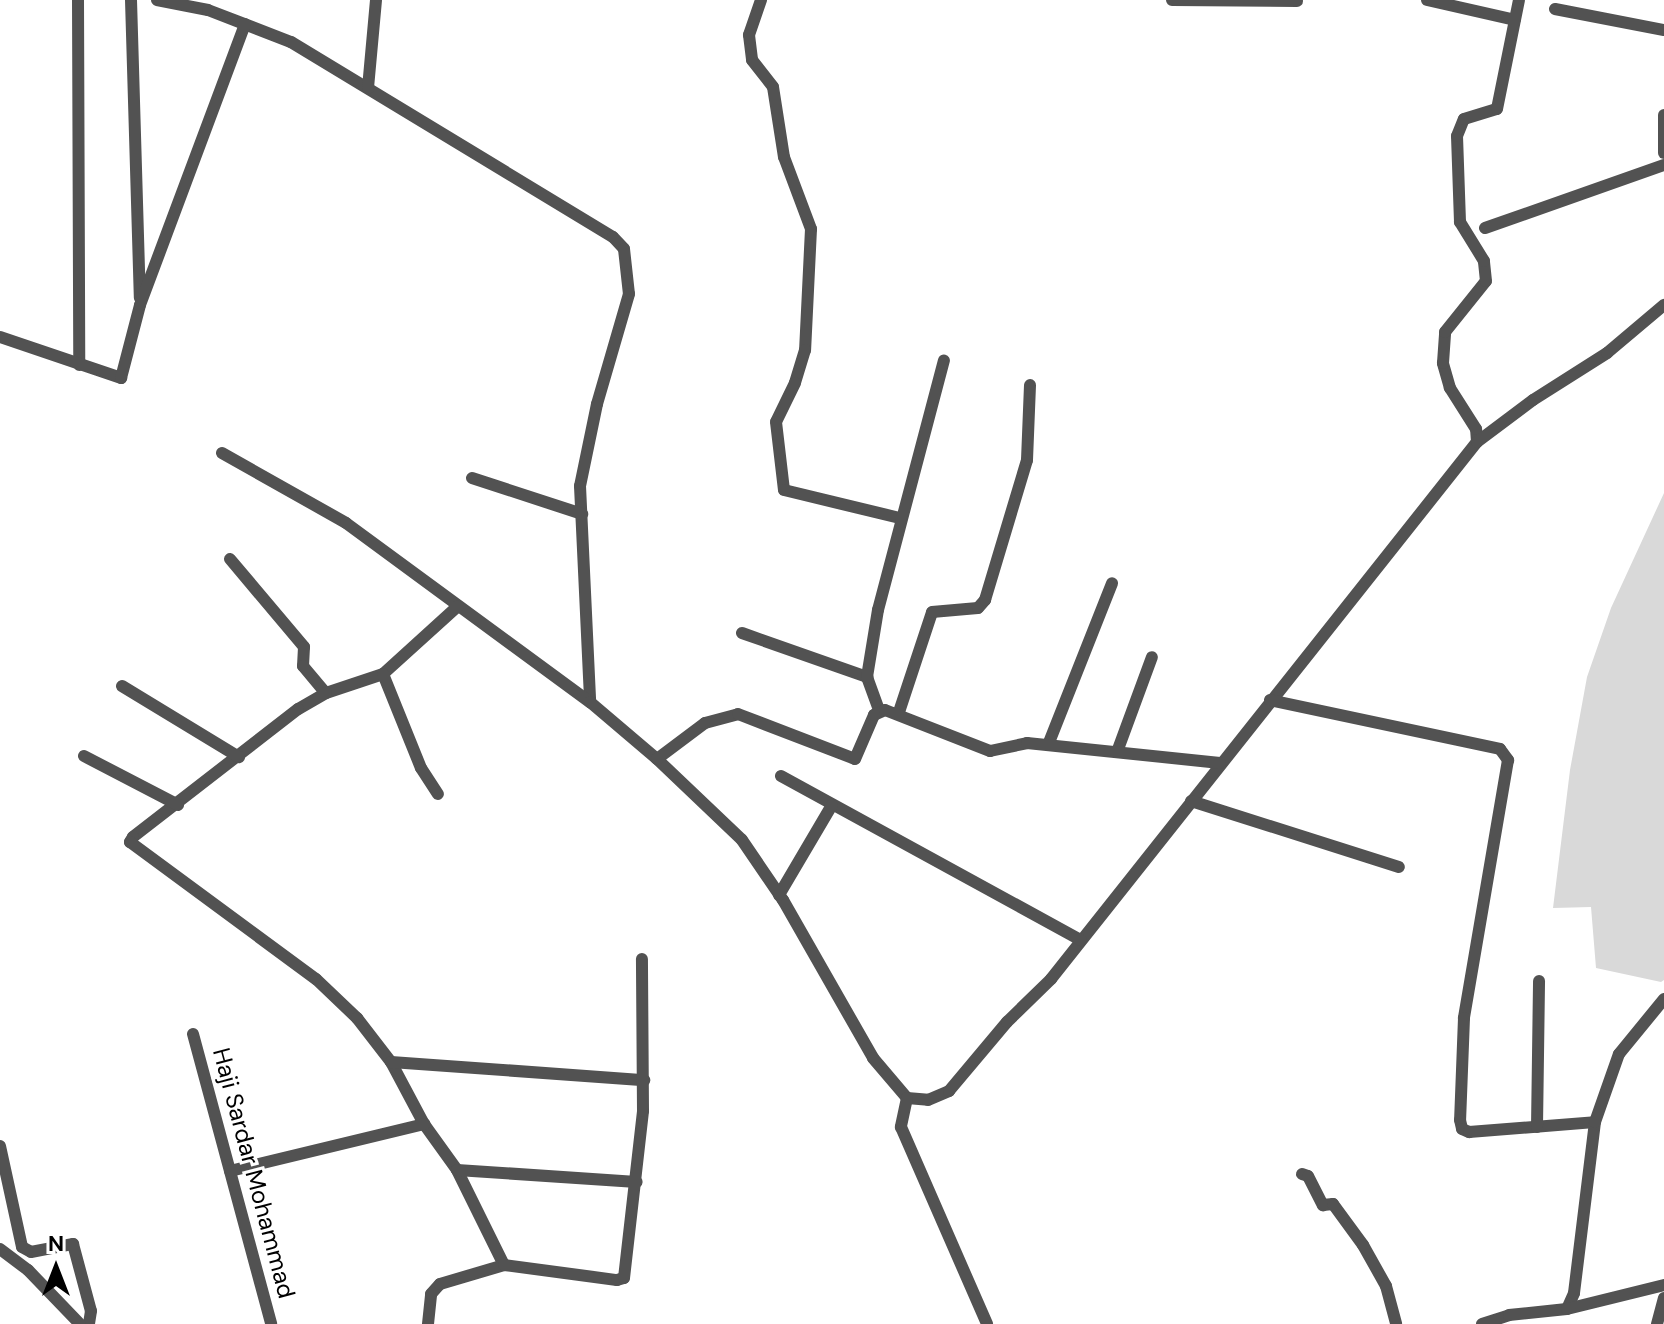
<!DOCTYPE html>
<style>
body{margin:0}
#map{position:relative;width:1664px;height:1324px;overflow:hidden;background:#fff;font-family:"DM Sans",sans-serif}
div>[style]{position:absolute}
.green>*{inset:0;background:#d9d9d9}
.minor>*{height:12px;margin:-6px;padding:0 6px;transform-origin:6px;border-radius:6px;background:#525252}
span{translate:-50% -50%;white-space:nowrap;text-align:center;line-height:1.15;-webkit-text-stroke:6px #fff;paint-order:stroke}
.street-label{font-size:24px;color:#000}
.north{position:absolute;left:16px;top:1228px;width:80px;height:80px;-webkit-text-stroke:6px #fff;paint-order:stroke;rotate:0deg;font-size:22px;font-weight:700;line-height:32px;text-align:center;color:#000}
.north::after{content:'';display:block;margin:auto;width:28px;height:36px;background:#000;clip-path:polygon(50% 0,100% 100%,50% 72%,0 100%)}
</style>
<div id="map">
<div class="green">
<div style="clip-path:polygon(1664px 493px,1664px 980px,1661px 982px,1596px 968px,1591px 907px,1553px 908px,1570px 770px,1587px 677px,1611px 608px)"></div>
</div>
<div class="minor">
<div style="left:78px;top:0;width:365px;rotate:89.8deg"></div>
<div style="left:131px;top:0;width:298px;rotate:88.3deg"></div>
<div style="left:157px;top:0;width:52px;rotate:11.1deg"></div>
<div style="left:208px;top:10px;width:89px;rotate:21.1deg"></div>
<div style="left:291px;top:42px;width:376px;rotate:31.2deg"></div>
<div style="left:613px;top:237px;width:16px;rotate:47deg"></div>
<div style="left:624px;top:249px;width:45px;rotate:83.7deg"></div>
<div style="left:629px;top:294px;width:115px;rotate:106.2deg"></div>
<div style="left:597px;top:404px;width:84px;rotate:101.7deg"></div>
<div style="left:580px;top:486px;width:216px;rotate:87.3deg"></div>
<div style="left:761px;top:0;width:37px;rotate:109deg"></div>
<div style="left:749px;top:35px;width:25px;rotate:83deg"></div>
<div style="left:752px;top:60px;width:34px;rotate:52deg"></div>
<div style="left:773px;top:87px;width:71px;rotate:81.1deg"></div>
<div style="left:784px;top:157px;width:77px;rotate:69.4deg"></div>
<div style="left:811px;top:229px;width:121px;rotate:92.8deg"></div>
<div style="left:805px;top:350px;width:34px;rotate:107deg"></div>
<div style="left:795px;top:383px;width:43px;rotate:116deg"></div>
<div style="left:776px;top:422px;width:68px;rotate:83.3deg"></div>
<div style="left:784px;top:490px;width:119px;rotate:13.6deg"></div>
<div style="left:1172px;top:0;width:125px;rotate:0.5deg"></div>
<div style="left:1427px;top:0;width:90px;rotate:12.8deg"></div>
<div style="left:1555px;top:9px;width:111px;rotate:10.9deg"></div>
<div style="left:368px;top:88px;width:88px;rotate:-84.8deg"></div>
<div style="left:1664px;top:115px;width:38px;rotate:90deg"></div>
<div style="left:1485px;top:228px;width:190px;rotate:-19.4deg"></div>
<div style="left:0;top:337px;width:128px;rotate:18.7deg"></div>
<div style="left:121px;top:378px;width:75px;rotate:-75.4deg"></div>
<div style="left:140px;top:305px;width:300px;rotate:-69.5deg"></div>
<div style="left:1477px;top:442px;width:13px;rotate:-94deg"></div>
<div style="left:1476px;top:429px;width:49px;rotate:-122.4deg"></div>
<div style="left:1450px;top:388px;width:26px;rotate:-106deg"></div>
<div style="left:1443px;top:363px;width:31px;rotate:-86deg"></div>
<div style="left:1445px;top:332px;width:65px;rotate:-51.2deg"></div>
<div style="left:1486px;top:281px;width:20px;rotate:-96deg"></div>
<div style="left:1484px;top:261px;width:46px;rotate:-121.6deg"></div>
<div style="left:1460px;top:222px;width:86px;rotate:-92deg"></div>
<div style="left:1457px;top:136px;width:18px;rotate:-68deg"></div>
<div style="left:1464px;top:119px;width:34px;rotate:-17deg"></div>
<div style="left:1497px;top:109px;width:111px;rotate:-78.6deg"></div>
<div style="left:222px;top:453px;width:142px;rotate:29.4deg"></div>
<div style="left:346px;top:523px;width:303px;rotate:36.3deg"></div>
<div style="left:590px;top:702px;width:88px;rotate:40.4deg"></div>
<div style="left:657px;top:759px;width:117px;rotate:43.6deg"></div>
<div style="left:742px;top:840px;width:73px;rotate:55.7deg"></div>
<div style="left:783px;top:900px;width:182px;rotate:60.3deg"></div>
<div style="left:873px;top:1058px;width:52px;rotate:49.6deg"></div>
<div style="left:907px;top:1098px;width:21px;rotate:5deg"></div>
<div style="left:928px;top:1100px;width:23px;rotate:-23deg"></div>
<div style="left:949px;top:1091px;width:90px;rotate:-50deg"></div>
<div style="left:1007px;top:1022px;width:62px;rotate:-44.3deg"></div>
<div style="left:1051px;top:979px;width:685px;rotate:-51.58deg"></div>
<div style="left:1477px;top:442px;width:70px;rotate:-36.9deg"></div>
<div style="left:1533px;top:400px;width:88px;rotate:-32.4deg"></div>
<div style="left:1607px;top:353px;width:75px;rotate:-40.1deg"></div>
<div style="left:472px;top:478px;width:116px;rotate:18.1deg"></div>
<div style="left:230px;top:559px;width:115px;rotate:49.9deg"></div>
<div style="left:304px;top:647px;width:19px;rotate:93deg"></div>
<div style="left:303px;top:666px;width:35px;rotate:50deg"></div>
<div style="left:458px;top:606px;width:101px;rotate:137.8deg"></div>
<div style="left:383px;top:674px;width:60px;rotate:161.6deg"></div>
<div style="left:326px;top:693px;width:32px;rotate:150deg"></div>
<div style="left:298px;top:709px;width:209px;rotate:142.2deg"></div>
<div style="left:133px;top:837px;width:6px;rotate:121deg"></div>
<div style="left:130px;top:842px;width:231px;rotate:36.4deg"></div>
<div style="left:316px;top:979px;width:57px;rotate:43.6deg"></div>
<div style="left:357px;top:1018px;width:56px;rotate:52.3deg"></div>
<div style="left:391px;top:1062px;width:70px;rotate:62deg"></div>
<div style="left:424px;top:1124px;width:57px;rotate:54.3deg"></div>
<div style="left:457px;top:1170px;width:106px;rotate:63.7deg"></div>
<div style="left:742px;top:633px;width:133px;rotate:19.4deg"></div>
<div style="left:383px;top:674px;width:101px;rotate:68deg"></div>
<div style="left:421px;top:768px;width:31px;rotate:57deg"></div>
<div style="left:122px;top:686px;width:137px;rotate:31.3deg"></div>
<div style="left:1270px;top:700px;width:235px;rotate:12deg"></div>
<div style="left:1500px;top:749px;width:14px;rotate:54deg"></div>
<div style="left:1508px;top:760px;width:262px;rotate:99.7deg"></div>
<div style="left:1464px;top:1018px;width:102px;rotate:92.2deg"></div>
<div style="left:1460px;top:1120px;width:9px;rotate:77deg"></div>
<div style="left:1462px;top:1129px;width:8px;rotate:23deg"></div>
<div style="left:1469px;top:1132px;width:126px;rotate:-4.5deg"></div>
<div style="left:879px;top:710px;width:35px;rotate:-110deg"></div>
<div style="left:867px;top:677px;width:68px;rotate:-80.7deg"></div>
<div style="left:878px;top:610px;width:258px;rotate:-75.2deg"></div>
<div style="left:899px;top:712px;width:105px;rotate:-71.7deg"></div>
<div style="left:932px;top:612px;width:46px;rotate:-5deg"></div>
<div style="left:978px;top:608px;width:11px;rotate:-49deg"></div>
<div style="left:985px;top:600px;width:146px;rotate:-73.3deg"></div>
<div style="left:1027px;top:460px;width:75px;rotate:-87.7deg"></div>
<div style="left:1048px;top:745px;width:174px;rotate:-68.4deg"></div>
<div style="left:1117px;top:752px;width:101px;rotate:-69.8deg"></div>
<div style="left:84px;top:756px;width:106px;rotate:27.5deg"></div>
<div style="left:657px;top:759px;width:60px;rotate:-36.9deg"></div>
<div style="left:705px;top:723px;width:34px;rotate:-15deg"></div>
<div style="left:738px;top:714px;width:125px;rotate:21deg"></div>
<div style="left:855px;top:759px;width:48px;rotate:-66.6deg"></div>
<div style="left:874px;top:715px;width:12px;rotate:-24deg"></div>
<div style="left:885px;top:710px;width:113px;rotate:21.3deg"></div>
<div style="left:990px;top:751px;width:38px;rotate:-12deg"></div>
<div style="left:1027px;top:743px;width:194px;rotate:5.9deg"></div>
<div style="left:781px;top:776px;width:342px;rotate:28.7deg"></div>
<div style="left:1191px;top:801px;width:218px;rotate:17.6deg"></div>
<div style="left:779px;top:895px;width:104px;rotate:-59.5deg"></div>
<div style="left:193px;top:1034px;width:300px;rotate:74.9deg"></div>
<div style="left:391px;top:1062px;width:254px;rotate:4.1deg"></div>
<div style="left:907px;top:1098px;width:30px;rotate:102deg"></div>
<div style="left:901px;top:1127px;width:215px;rotate:66.4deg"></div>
<div style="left:1537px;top:1127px;width:146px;rotate:-89.2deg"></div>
<div style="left:0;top:1146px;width:103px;rotate:77.7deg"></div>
<div style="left:22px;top:1247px;width:10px;rotate:29deg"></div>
<div style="left:31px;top:1252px;width:43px;rotate:-10.8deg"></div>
<div style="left:73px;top:1244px;width:69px;rotate:75deg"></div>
<div style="left:91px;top:1311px;width:13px;rotate:99deg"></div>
<div style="left:457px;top:1170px;width:180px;rotate:3.8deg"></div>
<div style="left:230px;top:1171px;width:200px;rotate:-13.6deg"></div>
<div style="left:1302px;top:1174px;width:6px;rotate:18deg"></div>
<div style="left:1308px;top:1176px;width:33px;rotate:63deg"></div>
<div style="left:1323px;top:1205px;width:10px;rotate:-6deg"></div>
<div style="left:1333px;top:1204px;width:51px;rotate:53.8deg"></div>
<div style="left:1363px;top:1245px;width:47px;rotate:60.7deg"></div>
<div style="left:1386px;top:1286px;width:39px;rotate:75deg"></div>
<div style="left:0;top:1249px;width:35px;rotate:37deg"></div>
<div style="left:28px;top:1270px;width:75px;rotate:46.1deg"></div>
<div style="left:1567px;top:1309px;width:17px;rotate:-66deg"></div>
<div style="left:1574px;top:1293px;width:172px;rotate:-83deg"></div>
<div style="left:1595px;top:1122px;width:72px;rotate:-70.6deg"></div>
<div style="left:1619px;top:1054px;width:71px;rotate:-50.7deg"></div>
<div style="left:428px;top:1324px;width:30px;rotate:-84deg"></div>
<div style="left:431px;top:1294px;width:13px;rotate:-48deg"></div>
<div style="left:440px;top:1284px;width:67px;rotate:-16.5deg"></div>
<div style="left:504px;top:1265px;width:114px;rotate:7.6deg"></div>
<div style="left:617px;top:1280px;width:7px;rotate:-16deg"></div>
<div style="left:624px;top:1278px;width:168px;rotate:-83.5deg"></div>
<div style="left:643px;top:1111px;width:152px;rotate:-90.4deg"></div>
<div style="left:1482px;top:1324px;width:28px;rotate:-18deg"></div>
<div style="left:1509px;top:1315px;width:58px;rotate:-5.9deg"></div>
<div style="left:1567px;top:1309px;width:100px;rotate:-13.9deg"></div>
<div style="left:1657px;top:1324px;width:27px;rotate:-75deg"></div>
</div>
<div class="street-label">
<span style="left:254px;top:1173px;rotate:75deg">Haji Sardar Mohammad</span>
</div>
<div class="north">N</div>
</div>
